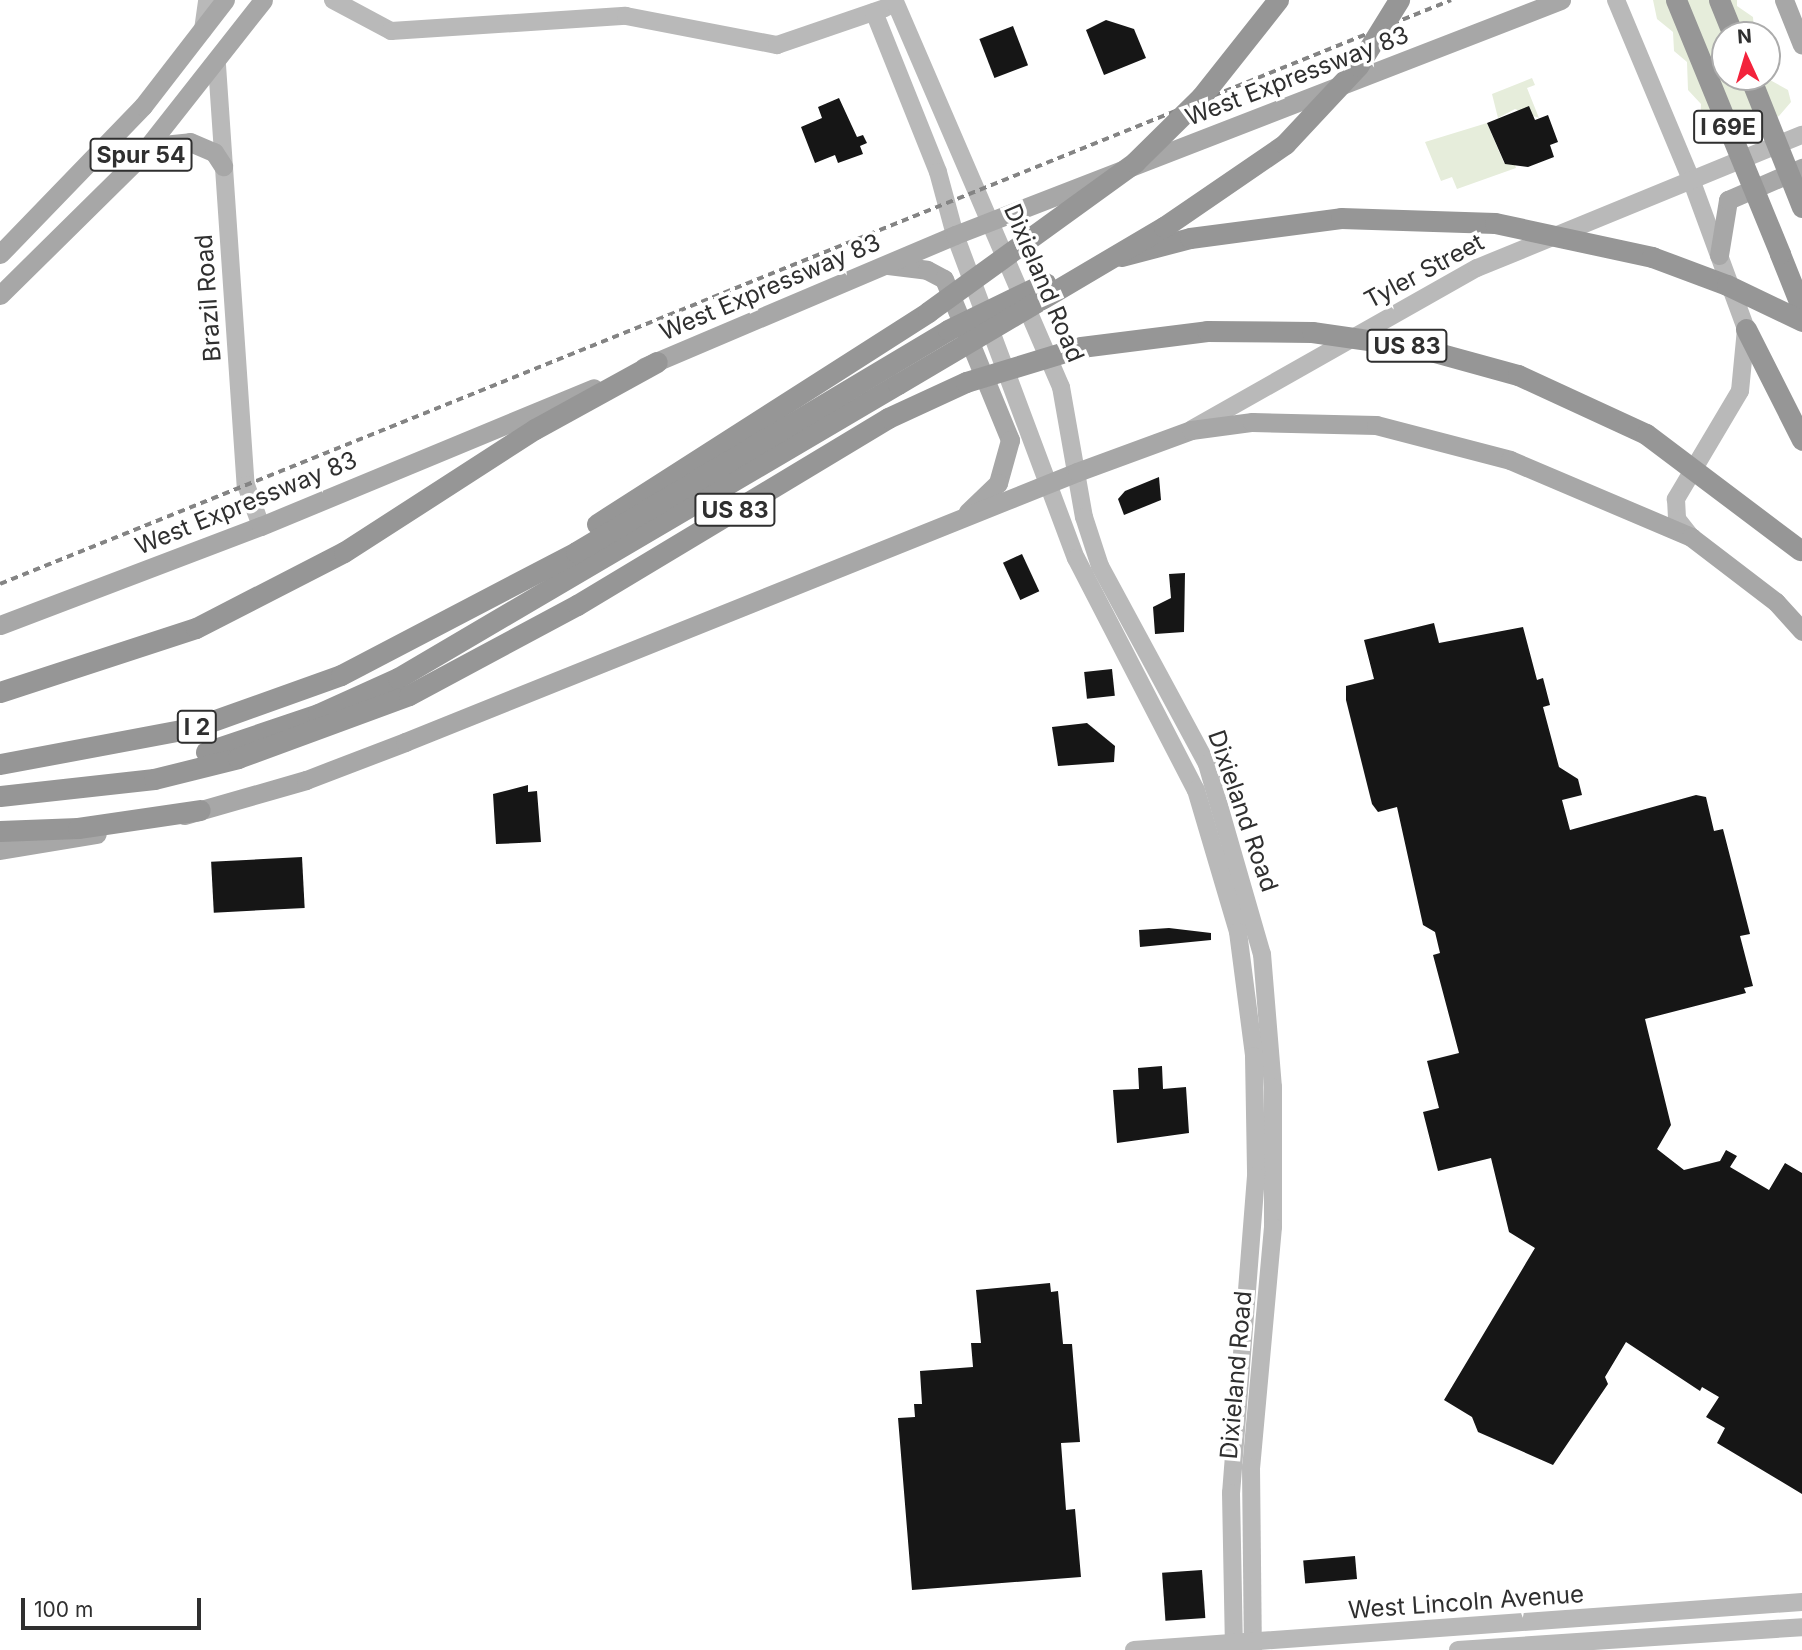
<!DOCTYPE html>
<style>
body{margin:0}
#map{position:relative;width:1802px;height:1650px;overflow:hidden;background:#fff;font-family:Inter,sans-serif}
div>[style]{position:absolute}
.green>*{inset:0;background:#e6eddb}
.building>*{inset:0;background:#161616;transform-origin:0 0}
.secondary>*{height:18px;margin:-9px;padding:0 9px;transform-origin:9px;border-radius:9px;background:#b9b9b9}
.primary>*{height:19px;margin:-9.5px;padding:0 9.5px;transform-origin:9.5px;border-radius:9.5px;background:#a7a7a7}
.highway>*{height:21px;margin:-10.5px;padding:0 10.5px;transform-origin:10.5px;border-radius:10.5px;background:#969696}
.rail>*{height:3.5px;margin-top:-1.75px;transform-origin:0;background:repeating-linear-gradient(90deg,#848484 0 7px,transparent 0 12px)}
.highway-bridge>*{height:21px;margin:-10.5px;padding:0 10.5px;transform-origin:10.5px;border-radius:10.5px;background:#969696}
span{translate:-50% -50%;white-space:nowrap;text-align:center;line-height:1.15;-webkit-text-stroke:7px #fff;paint-order:stroke}
.shield-label span{padding:2px 5px;background:#fff;border:2px solid;border-radius:5px;-webkit-text-stroke-width:0}
.shield-label{font-size:23px;color:#2f2f2f;font-weight:700}
.street-label{font-size:24px;color:#2f2f2f}
.north{position:absolute;left:1711px;top:21px;width:70px;height:70px;box-sizing:border-box;background:#fff;border:2px solid #acacac;border-radius:50%;rotate:356deg;font-size:19px;font-weight:700;line-height:28px;text-align:center;color:#2f2f2f}
.north::after{content:'';display:block;margin:auto;width:24px;height:32px;background:#f3233c;clip-path:polygon(50% 0,100% 100%,50% 72%,0 100%)}
.scale{position:absolute;left:21px;top:1598px;width:180px;height:32px;box-sizing:border-box;border:4px solid #2f2f2f;border-top:0;padding-left:9px;font-size:21px;line-height:24px;white-space:nowrap;color:#2f2f2f;-webkit-text-stroke:5px #fff;paint-order:stroke}
</style>
<div id="map">
<div class="green">
<div style="clip-path:polygon(1653px 0,1737px 0,1737px 6px,1753px 17px,1754px 30px,1753px 35px,1725px 35px,1725px 77px,1767px 77px,1767px 54px,1770px 80px,1788px 90px,1791px 102px,1779px 116px,1721px 140px,1706px 138px,1700px 129px,1701px 104px,1688px 90px,1687px 62px,1674px 51px,1673px 32px,1657px 19px)"></div>
<div style="clip-path:polygon(1532px 78px,1535px 85px,1527px 88px,1539px 118px,1515px 109px,1498px 118px,1492px 94px)"></div>
<div style="clip-path:polygon(1487px 123px,1504px 163px,1513px 160px,1516px 168px,1457px 189px,1452px 177px,1441px 181px,1425px 142px)"></div>
</div>
<div class="building">
<div style="clip-path:polygon(1106px 20px,1134px 29px,1146px 58px,1104px 75px,1086px 30px)"></div>
<div style="left:1013px;top:26px;width:42px;height:36px;rotate:69deg"></div>
<div style="clip-path:polygon(839px 98px,857px 137px,863px 135px,867px 143px,860px 146px,863px 154px,838px 163px,835px 155px,815px 163px,801px 127px,822px 118px,818px 107px)"></div>
<div style="clip-path:polygon(1529px 106px,1535px 120px,1548px 115px,1558px 142px,1550px 145px,1554px 157px,1528px 167px,1505px 164px,1487px 123px)"></div>
<div style="clip-path:polygon(1159px 477px,1161px 500px,1124px 515px,1118px 499px,1125px 491px)"></div>
<div style="left:1022px;top:554px;width:41px;height:21px;rotate:65deg"></div>
<div style="clip-path:polygon(1185px 573px,1184px 632px,1155px 634px,1153px 607px,1171px 598px,1169px 574px)"></div>
<div style="clip-path:polygon(1434px 623px,1439px 643px,1523px 627px,1537px 680px,1543px 678px,1550px 705px,1543px 707px,1559px 767px,1578px 779px,1582px 795px,1562px 800px,1570px 830px,1696px 795px,1706px 797px,1714px 831px,1723px 829px,1750px 934px,1740px 936px,1753px 986px,1744px 988px,1746px 993px,1645px 1019px,1671px 1125px,1657px 1149px,1684px 1170px,1720px 1161px,1726px 1150px,1737px 1156px,1730px 1167px,1769px 1190px,1785px 1163px,1802px 1173px,1802px 1494px,1717px 1443px,1725px 1428px,1706px 1417px,1719px 1397px,1702px 1387px,1700px 1391px,1626px 1342px,1605px 1377px,1608px 1384px,1553px 1465px,1478px 1432px,1472px 1417px,1444px 1400px,1535px 1248px,1509px 1232px,1491px 1158px,1438px 1171px,1423px 1112px,1439px 1108px,1427px 1061px,1459px 1053px,1433px 955px,1440px 953px,1435px 932px,1423px 925px,1397px 807px,1378px 812px,1372px 804px,1346px 700px,1346px 686px,1374px 679px,1364px 640px)"></div>
<div style="left:1112px;top:669px;width:27px;height:28px;rotate:84deg"></div>
<div style="clip-path:polygon(1087px 723px,1115px 746px,1114px 762px,1058px 766px,1052px 727px)"></div>
<div style="clip-path:polygon(528px 785px,528px 792px,537px 791px,541px 842px,496px 844px,493px 794px)"></div>
<div style="left:302px;top:857px;width:51px;height:91px;rotate:87deg"></div>
<div style="clip-path:polygon(1169px 928px,1211px 933px,1211px 940px,1140px 947px,1139px 930px)"></div>
<div style="clip-path:polygon(1162px 1066px,1163px 1089px,1186px 1087px,1189px 1133px,1117px 1143px,1113px 1090px,1139px 1089px,1138px 1068px)"></div>
<div style="clip-path:polygon(1050px 1283px,1051px 1292px,1058px 1291px,1063px 1344px,1072px 1344px,1080px 1442px,1061px 1443px,1066px 1510px,1075px 1509px,1081px 1577px,912px 1590px,898px 1418px,915px 1417px,914px 1404px,922px 1404px,920px 1371px,973px 1367px,971px 1343px,981px 1343px,976px 1290px)"></div>
<div style="left:1355px;top:1556px;width:23px;height:52px;rotate:85deg"></div>
<div style="left:1202px;top:1570px;width:48px;height:40px;rotate:86deg"></div>
</div>
<div class="secondary">
<div style="left:333px;top:0;width:66px;rotate:28.1deg"></div>
<div style="left:391px;top:31px;width:235px;rotate:-3.7deg"></div>
<div style="left:626px;top:16px;width:154px;rotate:10.9deg"></div>
<div style="left:777px;top:45px;width:114px;rotate:-18.9deg"></div>
<div style="left:1616px;top:0;width:197px;rotate:67.3deg"></div>
<div style="left:1692px;top:182px;width:157px;rotate:69.8deg"></div>
<div style="left:1746px;top:329px;width:62px;rotate:95.5deg"></div>
<div style="left:1740px;top:391px;width:126px;rotate:120.7deg"></div>
<div style="left:1676px;top:499px;width:20px;rotate:87deg"></div>
<div style="left:1677px;top:519px;width:23px;rotate:52deg"></div>
<div style="left:896px;top:4px;width:417px;rotate:66.7deg"></div>
<div style="left:1061px;top:387px;width:132px;rotate:80deg"></div>
<div style="left:1084px;top:517px;width:52px;rotate:71.9deg"></div>
<div style="left:1100px;top:566px;width:225px;rotate:61.6deg"></div>
<div style="left:1207px;top:764px;width:198px;rotate:73.9deg"></div>
<div style="left:1262px;top:954px;width:133px;rotate:85.3deg"></div>
<div style="left:1273px;top:1087px;width:140px;rotate:90deg"></div>
<div style="left:1273px;top:1227px;width:241px;rotate:95.2deg"></div>
<div style="left:1251px;top:1467px;width:183px;rotate:89.4deg"></div>
<div style="left:874px;top:12px;width:172px;rotate:68.2deg"></div>
<div style="left:938px;top:172px;width:65px;rotate:74.9deg"></div>
<div style="left:955px;top:235px;width:345px;rotate:69.5deg"></div>
<div style="left:1076px;top:558px;width:261px;rotate:62.7deg"></div>
<div style="left:1196px;top:790px;width:148px;rotate:73.5deg"></div>
<div style="left:1238px;top:932px;width:125px;rotate:82.6deg"></div>
<div style="left:1254px;top:1056px;width:120px;rotate:89deg"></div>
<div style="left:1256px;top:1176px;width:318px;rotate:94.5deg"></div>
<div style="left:1231px;top:1493px;width:157px;rotate:88.9deg"></div>
<div style="left:203px;top:30px;width:30px;rotate:-82deg"></div>
<div style="left:217px;top:65px;width:421px;rotate:86.1deg"></div>
<div style="left:246px;top:485px;width:44px;rotate:69.9deg"></div>
<div style="left:1192px;top:429px;width:327px;rotate:-29.5deg"></div>
<div style="left:1477px;top:268px;width:351px;rotate:-22.3deg"></div>
<div style="left:1134px;top:1650px;width:670px;rotate:-4.11deg"></div>
<div style="left:1458px;top:1650px;width:345px;rotate:-3.8deg"></div>
</div>
<div class="primary">
<div style="left:1784px;top:0;width:48px;rotate:68.2deg"></div>
<div style="left:147px;top:155px;width:19px;rotate:-32deg"></div>
<div style="left:163px;top:145px;width:27px;rotate:-6deg"></div>
<div style="left:190px;top:142px;width:26px;rotate:23deg"></div>
<div style="left:214px;top:152px;width:17px;rotate:57deg"></div>
<div style="left:0;top:254px;width:206px;rotate:-46deg"></div>
<div style="left:143px;top:106px;width:134px;rotate:-52.3deg"></div>
<div style="left:1719px;top:255px;width:56px;rotate:-80.7deg"></div>
<div style="left:1728px;top:200px;width:81px;rotate:-23.4deg"></div>
<div style="left:888px;top:265px;width:39px;rotate:7deg"></div>
<div style="left:927px;top:270px;width:19px;rotate:28deg"></div>
<div style="left:944px;top:279px;width:174px;rotate:67.7deg"></div>
<div style="left:1010px;top:440px;width:45px;rotate:105.6deg"></div>
<div style="left:998px;top:483px;width:42px;rotate:136deg"></div>
<div style="left:0;top:295px;width:194px;rotate:-44.6deg"></div>
<div style="left:138px;top:159px;width:202px;rotate:-51.8deg"></div>
<div style="left:644px;top:367px;width:338px;rotate:-23deg"></div>
<div style="left:955px;top:235px;width:650px;rotate:-21.2deg"></div>
<div style="left:0;top:625px;width:279px;rotate:-20.8deg"></div>
<div style="left:261px;top:526px;width:360px;rotate:-22.5deg"></div>
<div style="left:184px;top:815px;width:127px;rotate:-16deg"></div>
<div style="left:306px;top:780px;width:106px;rotate:-21deg"></div>
<div style="left:405px;top:742px;width:724px;rotate:-21.89deg"></div>
<div style="left:1077px;top:472px;width:121px;rotate:-20.2deg"></div>
<div style="left:1191px;top:430px;width:62px;rotate:-7.5deg"></div>
<div style="left:1252px;top:422px;width:124px;rotate:1.4deg"></div>
<div style="left:1376px;top:425px;width:138px;rotate:14.6deg"></div>
<div style="left:1510px;top:460px;width:197px;rotate:23deg"></div>
<div style="left:1691px;top:537px;width:107px;rotate:37.4deg"></div>
<div style="left:1776px;top:602px;width:39px;rotate:48deg"></div>
<div style="left:0;top:850px;width:98px;rotate:-9.4deg"></div>
</div>
<div class="highway">
<div style="left:1719px;top:0;width:38px;rotate:68deg"></div>
<div style="left:1780px;top:254px;width:59px;rotate:68.2deg"></div>
<div style="left:1121px;top:256px;width:71px;rotate:-14.6deg"></div>
<div style="left:1746px;top:329px;width:124px;rotate:63.2deg"></div>
<div style="left:597px;top:524px;width:393px;rotate:-32.6deg"></div>
<div style="left:0;top:692px;width:206px;rotate:-18.1deg"></div>
<div style="left:196px;top:628px;width:166px;rotate:-27.2deg"></div>
<div style="left:344px;top:552px;width:227px;rotate:-32.8deg"></div>
<div style="left:535px;top:429px;width:139px;rotate:-28.8deg"></div>
<div style="left:206px;top:752px;width:118px;rotate:-18.7deg"></div>
<div style="left:318px;top:714px;width:88px;rotate:-24.2deg"></div>
<div style="left:398px;top:678px;width:580px;rotate:-30.46deg"></div>
<div style="left:0;top:764px;width:196px;rotate:-10.6deg"></div>
<div style="left:193px;top:728px;width:157px;rotate:-19.7deg"></div>
<div style="left:341px;top:675px;width:265px;rotate:-27.6deg"></div>
<div style="left:576px;top:552px;width:433px;rotate:-30.8deg"></div>
<div style="left:0;top:796px;width:155px;rotate:-6.3deg"></div>
<div style="left:154px;top:779px;width:87px;rotate:-14deg"></div>
<div style="left:238px;top:758px;width:182px;rotate:-20.2deg"></div>
<div style="left:409px;top:695px;width:191px;rotate:-28.2deg"></div>
<div style="left:577px;top:605px;width:363px;rotate:-31deg"></div>
<div style="left:888px;top:418px;width:86px;rotate:-24.8deg"></div>
<div style="left:0;top:831px;width:78px;rotate:-2.2deg"></div>
<div style="left:78px;top:828px;width:123px;rotate:-8.4deg"></div>
</div>
<div class="rail">
<div style="left:0;top:584px;width:1564px;rotate:-21.92deg"></div>
</div>
<div class="highway-bridge">
<div style="left:1676px;top:0;width:274px;rotate:67.7deg"></div>
<div style="left:1750px;top:77px;width:140px;rotate:68.2deg"></div>
<div style="left:1190px;top:238px;width:152px;rotate:-7.5deg"></div>
<div style="left:1341px;top:218px;width:154px;rotate:1.9deg"></div>
<div style="left:1495px;top:223px;width:161px;rotate:12.2deg"></div>
<div style="left:1652px;top:257px;width:80px;rotate:20.5deg"></div>
<div style="left:1727px;top:285px;width:83px;rotate:25.6deg"></div>
<div style="left:928px;top:312px;width:256px;rotate:-35.9deg"></div>
<div style="left:1135px;top:162px;width:93px;rotate:-44.6deg"></div>
<div style="left:1201px;top:97px;width:124px;rotate:-51.6deg"></div>
<div style="left:948px;top:330px;width:108px;rotate:-25.9deg"></div>
<div style="left:966px;top:382px;width:120px;rotate:-16.9deg"></div>
<div style="left:1081px;top:347px;width:127px;rotate:-7.2deg"></div>
<div style="left:1207px;top:331px;width:105px;rotate:0.5deg"></div>
<div style="left:1312px;top:332px;width:105px;rotate:8.2deg"></div>
<div style="left:1416px;top:347px;width:106px;rotate:15.4deg"></div>
<div style="left:1518px;top:375px;width:141px;rotate:24.7deg"></div>
<div style="left:1646px;top:434px;width:193px;rotate:37deg"></div>
<div style="left:898px;top:384px;width:309px;rotate:-30.6deg"></div>
<div style="left:1164px;top:227px;width:147px;rotate:-34.4deg"></div>
<div style="left:1285px;top:144px;width:107px;rotate:-46.9deg"></div>
<div style="left:1358px;top:66px;width:78px;rotate:-58.2deg"></div>
</div>
<div class="shield-label">
<span style="left:1728px;top:127px">I 69E</span>
<span style="left:141px;top:155px">Spur 54</span>
<span style="left:1407px;top:346px">US 83</span>
<span style="left:735px;top:510px">US 83</span>
<span style="left:197px;top:727px">I 2</span>
</div>
<div class="street-label">
<span style="left:1297px;top:76px;rotate:-21deg">West Expressway 83</span>
<span style="left:1424px;top:271px;rotate:-28deg">Tyler Street</span>
<span style="left:1044px;top:283px;rotate:67deg">Dixieland Road</span>
<span style="left:770px;top:287px;rotate:-23deg">West Expressway 83</span>
<span style="left:208px;top:298px;rotate:-94deg">Brazil Road</span>
<span style="left:246px;top:503px;rotate:-22deg">West Expressway 83</span>
<span style="left:1243px;top:811px;rotate:71deg">Dixieland Road</span>
<span style="left:1236px;top:1375px;rotate:-85deg">Dixieland Road</span>
<span style="left:1466px;top:1602px;rotate:-4deg">West Lincoln Avenue</span>
</div>
<div class="north">N</div>
<div class="scale">100 m</div>
</div>
